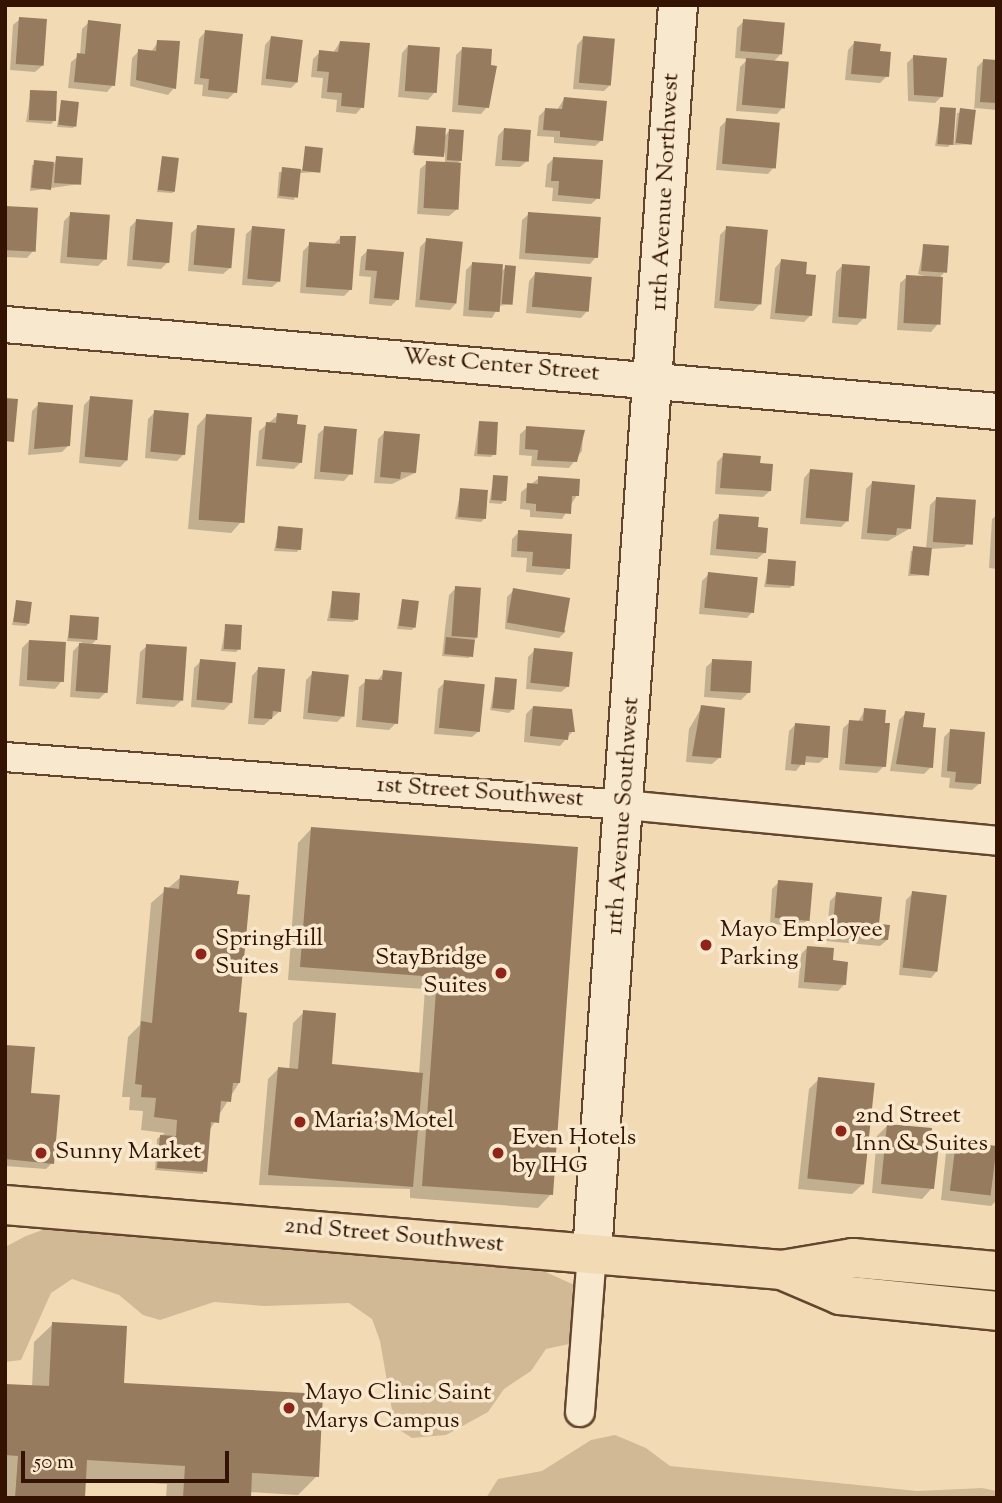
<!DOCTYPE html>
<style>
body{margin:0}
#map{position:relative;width:1002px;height:1503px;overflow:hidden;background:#f2dbb4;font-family:"Sorts Mill Goudy",serif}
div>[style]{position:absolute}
.green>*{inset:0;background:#d2b996}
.shadow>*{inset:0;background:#0003}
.building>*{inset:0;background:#977b5f;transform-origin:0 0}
.roads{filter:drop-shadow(2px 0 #64452e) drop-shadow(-2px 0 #64452e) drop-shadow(0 2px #64452e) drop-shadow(0 -2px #64452e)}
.minor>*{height:28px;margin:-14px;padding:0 14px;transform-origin:14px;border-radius:14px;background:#f7e8ce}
.tertiary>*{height:35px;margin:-17.5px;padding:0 17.5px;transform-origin:17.5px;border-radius:17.5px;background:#f7e8ce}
.secondary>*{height:38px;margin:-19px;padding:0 19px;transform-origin:19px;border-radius:19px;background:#f7e8ce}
.primary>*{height:38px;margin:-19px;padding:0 19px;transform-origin:19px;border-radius:19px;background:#f2dbb4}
.dots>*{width:19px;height:19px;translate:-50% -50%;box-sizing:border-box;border:4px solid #f7e8ce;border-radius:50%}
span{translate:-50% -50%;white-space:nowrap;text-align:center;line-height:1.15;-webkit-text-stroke:7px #f7e8ce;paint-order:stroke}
.street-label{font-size:24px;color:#341302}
.poi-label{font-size:24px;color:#341302}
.left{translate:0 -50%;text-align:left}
.right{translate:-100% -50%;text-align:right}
.frame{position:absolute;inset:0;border:7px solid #341302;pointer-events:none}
.scale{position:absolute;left:21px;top:1451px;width:208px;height:32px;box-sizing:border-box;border:4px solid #341302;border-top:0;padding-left:9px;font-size:21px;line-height:24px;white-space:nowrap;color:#341302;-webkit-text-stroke:5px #f7e8ce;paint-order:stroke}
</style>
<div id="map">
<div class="green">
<div style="clip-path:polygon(377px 1216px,447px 1227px,594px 1294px,605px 1316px,598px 1332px,583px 1341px,546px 1349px,531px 1371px,504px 1389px,488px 1412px,446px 1435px,412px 1438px,395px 1427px,380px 1341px,372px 1319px,349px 1303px,264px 1306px,214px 1302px,160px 1320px,143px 1315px,119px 1295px,72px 1279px,51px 1293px,21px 1360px,5px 1362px,5px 1247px,26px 1236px,67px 1221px)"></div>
<div style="clip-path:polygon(615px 1435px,646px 1448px,670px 1466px,917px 1491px,982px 1488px,997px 1491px,997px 1498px,486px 1498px,498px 1479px,542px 1471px,591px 1440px)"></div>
</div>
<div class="shadow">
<div style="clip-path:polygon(20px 19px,42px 66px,35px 72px,10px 70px,13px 25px)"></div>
<div style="clip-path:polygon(744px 21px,780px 55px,773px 62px,783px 107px,777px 114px,736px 111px,740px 67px,748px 59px,735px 58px,737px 28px)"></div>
<div style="clip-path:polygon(89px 22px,113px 85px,107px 92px,68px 88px,71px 62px,80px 55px,82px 29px)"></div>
<div style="clip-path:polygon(205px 32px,235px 92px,228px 99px,202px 96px,203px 85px,194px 84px,199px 39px)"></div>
<div style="clip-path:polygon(271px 38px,298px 81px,291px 88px,261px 85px,265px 45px)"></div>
<div style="clip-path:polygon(583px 38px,610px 85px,604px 91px,573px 89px,577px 45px)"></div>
<div style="clip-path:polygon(158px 42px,174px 88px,168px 95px,130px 86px,132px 58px,139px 51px,151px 52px)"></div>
<div style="clip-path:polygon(340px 42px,362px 107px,356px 114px,336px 112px,337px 100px,321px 98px,323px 78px,311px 77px,313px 59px,320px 52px,333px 53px)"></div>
<div style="clip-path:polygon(854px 43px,879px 53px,887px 76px,880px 83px,845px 80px,848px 50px)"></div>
<div style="clip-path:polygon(408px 46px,434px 93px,428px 100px,398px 97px,402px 53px)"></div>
<div style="clip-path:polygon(463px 48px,487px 107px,481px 114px,452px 112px,456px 55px)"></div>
<div style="clip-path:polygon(913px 57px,942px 96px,935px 103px,908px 101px,907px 63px)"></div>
<div style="clip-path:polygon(984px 60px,997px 61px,997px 110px,975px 108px,972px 144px,954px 145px,957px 113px,974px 111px,977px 67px)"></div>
<div style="clip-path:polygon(31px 92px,54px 121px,51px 124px,26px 122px)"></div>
<div style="clip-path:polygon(564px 99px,602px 140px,595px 146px,554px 143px,554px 137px,537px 136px,539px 116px,545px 110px,557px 110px)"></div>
<div style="clip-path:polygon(61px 102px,75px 125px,73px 128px,57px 127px)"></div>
<div style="clip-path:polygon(941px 109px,952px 143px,948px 147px,935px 146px)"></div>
<div style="clip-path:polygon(727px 120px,774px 167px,768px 174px,716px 170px,720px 127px)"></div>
<div style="clip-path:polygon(417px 128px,444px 137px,449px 131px,461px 160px,456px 165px,456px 210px,449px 216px,417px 214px,420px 169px,427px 163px,445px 164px,445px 153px,412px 153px)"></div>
<div style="clip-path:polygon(504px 129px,527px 161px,520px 167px,495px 166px,498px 136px)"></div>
<div style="clip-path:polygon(306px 148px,320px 172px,299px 173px,294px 200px,277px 198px,279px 172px,302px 170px)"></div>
<div style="clip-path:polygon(57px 158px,80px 184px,30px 191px,32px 165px,54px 164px)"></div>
<div style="clip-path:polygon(162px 158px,175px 191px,172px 193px,157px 192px)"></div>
<div style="clip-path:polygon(554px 158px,598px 198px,591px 204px,552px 201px,553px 188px,545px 187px,547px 165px)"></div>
<div style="clip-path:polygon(5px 208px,33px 251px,27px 258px,5px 257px)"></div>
<div style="clip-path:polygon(71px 214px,105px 259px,98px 266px,60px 263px,64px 221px)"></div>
<div style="clip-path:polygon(529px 214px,596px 257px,590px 264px,519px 259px,522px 220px)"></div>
<div style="clip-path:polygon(137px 220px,168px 262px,161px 269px,127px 266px,130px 227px)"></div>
<div style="clip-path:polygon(198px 227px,230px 268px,223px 274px,188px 271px,191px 233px)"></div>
<div style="clip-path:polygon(253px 228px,279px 281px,272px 287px,242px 285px,246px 234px)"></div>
<div style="clip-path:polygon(727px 228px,760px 304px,753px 311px,714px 308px,720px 235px)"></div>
<div style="clip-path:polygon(341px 237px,351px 289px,344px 296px,300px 293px,303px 251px,310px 244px,334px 244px)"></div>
<div style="clip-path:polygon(427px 240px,456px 303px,450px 310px,415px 307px,420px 247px)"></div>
<div style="clip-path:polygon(924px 245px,944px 273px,938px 279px,937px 325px,931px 332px,897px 330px,900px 283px,907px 277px,934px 279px,918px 274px)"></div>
<div style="clip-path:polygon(368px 250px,398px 299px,391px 306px,369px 304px,371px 277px,359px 276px,361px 257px)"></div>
<div style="clip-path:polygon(781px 261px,804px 276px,811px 315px,804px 322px,770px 319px,775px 268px)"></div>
<div style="clip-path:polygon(473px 263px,501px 272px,506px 267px,511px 304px,499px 306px,492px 318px,463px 316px,466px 270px)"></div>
<div style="clip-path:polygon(842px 266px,864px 318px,857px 325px,832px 323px,836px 272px)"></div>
<div style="clip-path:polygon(535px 274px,587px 311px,581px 318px,526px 313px,529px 281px)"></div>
<div style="clip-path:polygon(91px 398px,127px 460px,120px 467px,79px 463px,84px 405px)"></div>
<div style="clip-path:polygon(39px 404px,68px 446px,62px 452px,28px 455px,32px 411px)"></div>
<div style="clip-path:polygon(155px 412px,184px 454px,177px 461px,145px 458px,148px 419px)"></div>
<div style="clip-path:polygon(207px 415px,241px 522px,231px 533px,188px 529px,197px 426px)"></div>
<div style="clip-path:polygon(278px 415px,300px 463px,294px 469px,256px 466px,259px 431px)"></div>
<div style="clip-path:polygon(479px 422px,494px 454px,491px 457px,474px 456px)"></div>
<div style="clip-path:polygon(325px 428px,350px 474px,344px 481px,314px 479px,318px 434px)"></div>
<div style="clip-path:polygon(527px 428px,583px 432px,582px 451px,569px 468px,531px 466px,532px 456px,519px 455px,520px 434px)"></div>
<div style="clip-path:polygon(385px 432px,415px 473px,392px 484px,374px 483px,378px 439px)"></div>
<div style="clip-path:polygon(724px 455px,758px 464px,770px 491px,763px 497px,715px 494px,717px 462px)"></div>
<div style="clip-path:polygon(810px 471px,848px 520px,841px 527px,800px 524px,804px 478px)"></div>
<div style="clip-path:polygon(494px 476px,504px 501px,501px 504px,489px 503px)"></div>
<div style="clip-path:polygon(539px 478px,577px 495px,562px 519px,530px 517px,530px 510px,520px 509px,521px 492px)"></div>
<div style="clip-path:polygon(873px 482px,909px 529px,888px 541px,861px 539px,866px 489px)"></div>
<div style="clip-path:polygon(461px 489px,484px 519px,481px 522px,455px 519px)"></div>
<div style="clip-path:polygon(937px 498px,971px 540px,964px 547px,930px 549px,928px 575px,908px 576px,911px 551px,926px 549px,930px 505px)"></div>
<div style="clip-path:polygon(997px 515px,997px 569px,989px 568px,992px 519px)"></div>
<div style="clip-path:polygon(720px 516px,756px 528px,764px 553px,757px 559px,710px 555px,713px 522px)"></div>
<div style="clip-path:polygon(279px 528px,299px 549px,297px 552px,274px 551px)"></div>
<div style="clip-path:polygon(519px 532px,568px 568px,562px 575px,526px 572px,527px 558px,511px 557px,512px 539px)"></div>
<div style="clip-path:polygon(769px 561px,793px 585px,790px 588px,764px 587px)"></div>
<div style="clip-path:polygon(709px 574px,753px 611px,747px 618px,699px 614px,702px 581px)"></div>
<div style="clip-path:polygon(456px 588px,476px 637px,469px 658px,442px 656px,449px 595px)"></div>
<div style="clip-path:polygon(514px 590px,566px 631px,559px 638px,505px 629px,507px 597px)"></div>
<div style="clip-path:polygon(333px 593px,356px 620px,353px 622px,327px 621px)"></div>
<div style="clip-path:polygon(402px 601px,414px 627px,412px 630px,397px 629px)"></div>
<div style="clip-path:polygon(17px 602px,29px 623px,26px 626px,12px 625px)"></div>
<div style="clip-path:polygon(71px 617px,96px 640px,91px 645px,106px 692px,99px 699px,70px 697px,73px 651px,82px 642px,67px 641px)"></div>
<div style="clip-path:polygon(226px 625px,239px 649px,236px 652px,221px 651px)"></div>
<div style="clip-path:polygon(29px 641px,61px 682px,55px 689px,19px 686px,22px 648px)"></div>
<div style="clip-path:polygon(147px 646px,181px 701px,174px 707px,136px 704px,140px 652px)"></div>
<div style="clip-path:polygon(535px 650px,568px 686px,561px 692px,526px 689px,528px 657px)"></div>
<div style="clip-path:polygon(201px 661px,231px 703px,224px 710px,191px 707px,194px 668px)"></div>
<div style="clip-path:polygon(713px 661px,748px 693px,741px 700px,704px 697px,706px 667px)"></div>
<div style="clip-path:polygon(258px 669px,280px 711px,264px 725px,248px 724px,252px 676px)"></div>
<div style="clip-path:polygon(384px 672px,396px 723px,389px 730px,356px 727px,359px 687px,366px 681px,377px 681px)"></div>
<div style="clip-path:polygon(313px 673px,344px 715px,337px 722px,303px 719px,306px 680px)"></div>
<div style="clip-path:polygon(496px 679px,512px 710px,509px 713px,490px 710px)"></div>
<div style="clip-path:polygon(445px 682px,479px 731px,472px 737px,434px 734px,438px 689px)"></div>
<div style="clip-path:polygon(533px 707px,573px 731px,560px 746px,524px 742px,526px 714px)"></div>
<div style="clip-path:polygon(702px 707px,719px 758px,712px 764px,686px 762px,689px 729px)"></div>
<div style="clip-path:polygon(865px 710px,884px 766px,877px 773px,839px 770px,843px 728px,850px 722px,858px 722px)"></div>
<div style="clip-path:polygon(906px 713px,921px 728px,931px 767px,924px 774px,890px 771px,899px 720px)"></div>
<div style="clip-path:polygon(795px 725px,826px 757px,819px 763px,803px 762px,796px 771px,785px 770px,789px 731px)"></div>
<div style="clip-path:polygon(951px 730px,979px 784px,972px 790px,949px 788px,950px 778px,941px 777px,944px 737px)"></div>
<div style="clip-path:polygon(311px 829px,577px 848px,551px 1194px,538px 1208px,410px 1198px,410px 1189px,259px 1185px,268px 1079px,278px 1069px,289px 1070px,293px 1023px,304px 1012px,330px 1065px,419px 1074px,425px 989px,288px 980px,298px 843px)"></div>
<div style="clip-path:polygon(181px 877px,237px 1014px,239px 1083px,209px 1131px,203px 1174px,155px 1170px,157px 1139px,165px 1133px,141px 1130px,143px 1111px,129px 1110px,130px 1097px,122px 1097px,128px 1037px,140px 1025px,151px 903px)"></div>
<div style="clip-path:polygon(779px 882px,808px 919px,802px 926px,770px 924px,772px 889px)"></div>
<div style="clip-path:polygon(913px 893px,937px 971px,931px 978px,899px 975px,906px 900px)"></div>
<div style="clip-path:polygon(837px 894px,877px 925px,887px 940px,880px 946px,826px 941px,830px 901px)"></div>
<div style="clip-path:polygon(807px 948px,831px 962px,845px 984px,838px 991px,798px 988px,801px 954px)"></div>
<div style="clip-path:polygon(5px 1047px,52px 1163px,46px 1169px,5px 1166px)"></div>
<div style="clip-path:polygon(819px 1079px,863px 1184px,852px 1194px,798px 1189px,809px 1089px)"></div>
<div style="clip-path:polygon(888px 1125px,932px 1188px,922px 1199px,872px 1193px,877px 1136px)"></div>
<div style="clip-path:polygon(957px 1143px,997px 1148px,997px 1200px,991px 1206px,941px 1200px,946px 1153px)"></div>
<div style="clip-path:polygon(53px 1324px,122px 1385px,317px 1476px,298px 1495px,250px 1492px,249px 1498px,166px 1498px,167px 1484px,84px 1479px,83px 1498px,5px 1498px,5px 1386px,32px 1387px,34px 1342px)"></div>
</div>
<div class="building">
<div style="left:19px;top:17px;width:28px;height:47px;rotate:4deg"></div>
<div style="left:743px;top:19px;width:42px;height:32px;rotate:5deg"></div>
<div style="clip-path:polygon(88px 20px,121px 24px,115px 86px,74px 82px,77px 53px,85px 54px)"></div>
<div style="clip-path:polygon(205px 30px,243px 34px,237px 93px,208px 90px,209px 79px,200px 78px)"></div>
<div style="left:271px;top:36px;width:32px;height:43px;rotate:7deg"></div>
<div style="left:583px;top:36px;width:32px;height:47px;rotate:5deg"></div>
<div style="clip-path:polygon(157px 40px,180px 41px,176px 89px,136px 80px,138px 49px,156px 51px)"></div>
<div style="clip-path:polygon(340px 41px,370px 43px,364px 108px,341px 106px,342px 93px,327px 92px,329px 72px,317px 71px,319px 50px,338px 52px)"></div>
<div style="clip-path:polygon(854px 41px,881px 44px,880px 51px,891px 52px,889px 77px,851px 74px)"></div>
<div style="left:408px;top:45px;width:32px;height:46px;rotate:4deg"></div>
<div style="clip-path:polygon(462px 47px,492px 49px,491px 65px,497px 66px,489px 108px,458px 105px)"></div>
<div style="clip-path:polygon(913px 55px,947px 58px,943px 97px,914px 95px)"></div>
<div style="left:746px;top:58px;width:43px;height:47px;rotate:5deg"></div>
<div style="clip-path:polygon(983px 59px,997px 60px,997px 103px,980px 102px)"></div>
<div style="left:30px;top:90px;width:27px;height:30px;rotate:2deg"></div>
<div style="clip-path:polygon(564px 97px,607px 101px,603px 141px,560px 137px,560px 131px,543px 130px,545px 108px,562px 109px)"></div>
<div style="left:61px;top:100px;width:18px;height:25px;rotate:6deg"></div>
<div style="left:940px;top:107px;width:16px;height:37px;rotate:4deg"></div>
<div style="left:960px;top:108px;width:16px;height:35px;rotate:7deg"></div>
<div style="left:726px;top:118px;width:54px;height:46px;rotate:5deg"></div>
<div style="left:416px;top:126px;width:30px;height:29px;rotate:4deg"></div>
<div style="left:504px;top:128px;width:27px;height:32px;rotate:4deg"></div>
<div style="left:449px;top:129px;width:15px;height:31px;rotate:4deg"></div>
<div style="left:305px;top:146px;width:18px;height:25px;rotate:6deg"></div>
<div style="left:56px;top:156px;width:27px;height:27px;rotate:4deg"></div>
<div style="left:162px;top:156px;width:17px;height:34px;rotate:7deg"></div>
<div style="clip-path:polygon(553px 157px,603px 160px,600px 199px,558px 195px,559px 181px,551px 181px)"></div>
<div style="left:34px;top:160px;width:20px;height:28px;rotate:6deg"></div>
<div style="left:426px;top:161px;width:35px;height:47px;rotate:3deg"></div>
<div style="left:282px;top:167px;width:19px;height:29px;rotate:6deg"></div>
<div style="left:5px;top:206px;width:33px;height:44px;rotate:3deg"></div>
<div style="left:70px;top:212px;width:40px;height:45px;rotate:4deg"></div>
<div style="left:528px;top:212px;width:73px;height:41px;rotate:4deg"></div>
<div style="left:136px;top:219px;width:37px;height:41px;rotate:5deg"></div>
<div style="left:197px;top:225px;width:38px;height:40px;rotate:5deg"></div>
<div style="left:252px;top:226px;width:33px;height:53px;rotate:5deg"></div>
<div style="left:726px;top:226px;width:42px;height:75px;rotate:5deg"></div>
<div style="clip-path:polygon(340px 236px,356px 236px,352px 290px,306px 287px,309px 242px,340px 244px)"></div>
<div style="left:426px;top:238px;width:37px;height:62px;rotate:6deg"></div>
<div style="left:923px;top:244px;width:26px;height:27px;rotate:4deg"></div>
<div style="clip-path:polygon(367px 249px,404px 252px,399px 300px,374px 298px,377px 271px,365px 270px)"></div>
<div style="clip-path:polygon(781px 259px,807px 262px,806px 274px,816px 275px,812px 316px,775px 313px)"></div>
<div style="left:472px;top:262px;width:31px;height:48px;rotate:4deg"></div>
<div style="left:842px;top:264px;width:28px;height:53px;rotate:4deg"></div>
<div style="left:505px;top:265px;width:11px;height:39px;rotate:5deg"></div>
<div style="left:535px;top:272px;width:57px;height:35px;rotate:5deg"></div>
<div style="left:906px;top:275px;width:37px;height:48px;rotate:3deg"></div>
<div style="left:90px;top:396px;width:43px;height:61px;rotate:5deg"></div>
<div style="clip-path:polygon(5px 398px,18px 399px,14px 442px,5px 441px)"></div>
<div style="clip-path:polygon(38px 402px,73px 405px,70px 446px,34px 449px)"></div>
<div style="left:154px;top:410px;width:35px;height:42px;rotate:5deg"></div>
<div style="clip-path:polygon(277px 413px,298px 415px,297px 424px,306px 425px,302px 463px,262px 459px,266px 422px,276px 423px)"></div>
<div style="left:206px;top:414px;width:46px;height:106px;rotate:4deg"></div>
<div style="left:479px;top:421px;width:19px;height:33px;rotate:3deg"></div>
<div style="left:324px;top:426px;width:33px;height:46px;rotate:5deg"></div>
<div style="clip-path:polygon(526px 426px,585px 430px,577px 462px,537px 460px,538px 450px,525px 449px)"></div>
<div style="clip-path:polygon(384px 431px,420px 434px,416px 473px,401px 472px,400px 479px,380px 477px)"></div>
<div style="clip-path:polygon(723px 453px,761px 456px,760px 463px,773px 464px,771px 491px,720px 488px)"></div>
<div style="left:810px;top:469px;width:43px;height:49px;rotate:5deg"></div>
<div style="left:493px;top:475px;width:15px;height:25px;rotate:4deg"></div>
<div style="clip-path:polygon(538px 476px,580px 479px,579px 496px,572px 496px,571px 514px,536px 511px,536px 504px,526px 503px,527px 483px,538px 484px)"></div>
<div style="clip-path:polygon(872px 481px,915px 485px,911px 529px,897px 528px,896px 535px,867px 533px)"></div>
<div style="left:460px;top:488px;width:28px;height:29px;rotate:4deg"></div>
<div style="left:936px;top:497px;width:40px;height:45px;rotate:4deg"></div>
<div style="clip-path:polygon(719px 514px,759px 517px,758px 527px,768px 528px,766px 553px,716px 549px)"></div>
<div style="left:278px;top:526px;width:25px;height:22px;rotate:5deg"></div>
<div style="clip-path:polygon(518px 530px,572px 534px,570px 569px,532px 566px,533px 552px,517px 551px)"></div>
<div style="left:913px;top:546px;width:19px;height:28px;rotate:6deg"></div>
<div style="left:768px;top:559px;width:28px;height:25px;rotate:4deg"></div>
<div style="left:708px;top:572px;width:50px;height:36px;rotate:6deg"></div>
<div style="left:455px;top:586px;width:26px;height:50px;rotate:4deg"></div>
<div style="left:513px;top:588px;width:58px;height:35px;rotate:10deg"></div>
<div style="left:332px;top:591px;width:28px;height:27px;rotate:4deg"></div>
<div style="left:402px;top:599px;width:17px;height:27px;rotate:7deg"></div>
<div style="left:16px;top:600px;width:16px;height:22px;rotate:7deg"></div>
<div style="left:70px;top:615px;width:29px;height:23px;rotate:4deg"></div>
<div style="left:225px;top:624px;width:17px;height:25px;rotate:3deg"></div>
<div style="left:446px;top:637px;width:29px;height:17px;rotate:6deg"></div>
<div style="left:29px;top:640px;width:37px;height:40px;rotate:3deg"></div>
<div style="left:79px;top:643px;width:32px;height:48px;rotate:4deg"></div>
<div style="left:146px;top:644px;width:41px;height:54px;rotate:4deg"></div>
<div style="left:534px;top:648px;width:39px;height:35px;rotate:6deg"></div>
<div style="left:200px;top:659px;width:36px;height:41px;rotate:5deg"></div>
<div style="left:712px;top:659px;width:40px;height:32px;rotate:3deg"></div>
<div style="clip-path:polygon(258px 667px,285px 669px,281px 712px,273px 711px,272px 719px,254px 718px)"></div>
<div style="clip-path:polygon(383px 670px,402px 672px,398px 724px,362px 720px,365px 679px,382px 680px)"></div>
<div style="left:312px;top:671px;width:37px;height:42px;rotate:6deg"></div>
<div style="left:495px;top:677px;width:22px;height:31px;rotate:5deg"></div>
<div style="left:444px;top:680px;width:41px;height:48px;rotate:6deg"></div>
<div style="clip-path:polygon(701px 705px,725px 708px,721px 758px,692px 756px)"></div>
<div style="clip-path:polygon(533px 706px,572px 709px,575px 732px,569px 732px,568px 740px,530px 736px)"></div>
<div style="clip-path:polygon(864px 708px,886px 710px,885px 723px,890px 723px,886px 767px,845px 764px,849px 720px,863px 721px)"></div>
<div style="clip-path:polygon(905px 711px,925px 713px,923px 727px,936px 728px,933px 768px,896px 764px)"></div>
<div style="clip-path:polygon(795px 723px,830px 726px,828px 758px,806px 756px,805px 765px,791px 764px)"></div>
<div style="clip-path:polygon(950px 729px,985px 732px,981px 784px,955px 782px,956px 772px,947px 771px)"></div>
<div style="clip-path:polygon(311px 827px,578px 847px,553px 1195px,422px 1186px,437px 977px,300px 967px)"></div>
<div style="clip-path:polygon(180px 875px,239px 881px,237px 894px,250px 895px,239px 1012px,247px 1013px,240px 1083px,233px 1083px,231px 1102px,221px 1101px,219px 1123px,211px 1122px,207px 1172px,157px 1168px,160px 1135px,176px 1136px,177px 1120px,154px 1117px,156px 1098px,141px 1097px,142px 1085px,135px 1084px,141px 1021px,152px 1023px,164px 887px,179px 889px)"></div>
<div style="left:778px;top:880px;width:35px;height:38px;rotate:5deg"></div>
<div style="left:912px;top:891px;width:35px;height:77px;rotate:7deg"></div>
<div style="clip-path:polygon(836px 892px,882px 897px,879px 924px,890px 925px,888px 940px,832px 935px)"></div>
<div style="clip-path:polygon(807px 946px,834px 948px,833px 960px,848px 962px,846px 985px,804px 982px)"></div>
<div style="clip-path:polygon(303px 1010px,336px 1013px,332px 1064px,423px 1073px,413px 1187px,268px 1175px,278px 1067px,298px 1069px)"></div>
<div style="clip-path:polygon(5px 1045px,35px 1047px,31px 1093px,60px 1095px,54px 1164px,5px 1159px)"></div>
<div style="left:818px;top:1077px;width:57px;height:102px;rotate:6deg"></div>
<div style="clip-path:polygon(887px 1124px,932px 1128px,931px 1144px,939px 1145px,934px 1189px,881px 1184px)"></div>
<div style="left:956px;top:1141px;width:41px;height:50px;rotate:7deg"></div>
<div style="clip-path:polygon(52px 1322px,127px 1326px,124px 1383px,323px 1394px,319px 1477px,252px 1473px,251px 1498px,183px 1498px,185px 1466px,87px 1460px,85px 1498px,15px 1498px,18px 1456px,5px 1455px,5px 1384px,49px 1386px)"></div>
</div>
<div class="roads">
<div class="minor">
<div style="left:5px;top:757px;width:622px;rotate:4.43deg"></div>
<div style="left:625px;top:805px;width:374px;rotate:5.5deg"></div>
<div style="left:580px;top:1412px;width:159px;rotate:-85.7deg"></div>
</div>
<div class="tertiary">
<div style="left:5px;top:324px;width:996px;rotate:5.01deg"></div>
</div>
<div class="secondary">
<div style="left:592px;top:1253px;width:1251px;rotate:-86.06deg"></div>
</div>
<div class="primary">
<div style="left:5px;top:1205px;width:780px;rotate:4.78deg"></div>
<div style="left:782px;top:1270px;width:72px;rotate:-9.6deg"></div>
<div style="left:853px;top:1258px;width:145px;rotate:5.2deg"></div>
<div style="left:782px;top:1270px;width:63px;rotate:23.3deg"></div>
<div style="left:840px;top:1295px;width:158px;rotate:5.8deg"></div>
</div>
</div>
<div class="dots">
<div style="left:706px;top:945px;background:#8f2418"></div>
<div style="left:201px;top:954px;background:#8f2418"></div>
<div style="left:501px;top:973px;background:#8f2418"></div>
<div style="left:300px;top:1122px;background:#8f2418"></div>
<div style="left:841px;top:1131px;background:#8f2418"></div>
<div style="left:41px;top:1153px;background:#8f2418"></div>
<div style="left:498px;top:1153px;background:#8f2418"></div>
<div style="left:289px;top:1408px;background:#8f2418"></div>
</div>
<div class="street-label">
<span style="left:666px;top:192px;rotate:-87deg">11th Avenue Northwest</span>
<span style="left:501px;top:366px;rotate:5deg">West Center Street</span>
<span style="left:480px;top:793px;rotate:4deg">1st Street Southwest</span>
<span style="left:624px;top:816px;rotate:-86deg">11th Avenue Southwest</span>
<span style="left:394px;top:1236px;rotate:5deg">2nd Street Southwest</span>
</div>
<div class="poi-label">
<span class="left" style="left:720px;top:945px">Mayo Employee<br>Parking</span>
<span class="left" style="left:215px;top:954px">SpringHill<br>Suites</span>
<span class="right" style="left:487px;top:973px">StayBridge<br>Suites</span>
<span class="left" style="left:855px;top:1131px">2nd Street<br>Inn &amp; Suites</span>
<span class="left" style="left:314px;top:1122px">Maria's Motel</span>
<span class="left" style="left:512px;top:1153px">Even Hotels<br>by IHG</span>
<span class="left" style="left:55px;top:1153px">Sunny Market</span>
<span class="left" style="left:305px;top:1408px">Mayo Clinic Saint<br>Marys Campus</span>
</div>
<div class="frame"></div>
<div class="scale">50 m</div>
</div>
